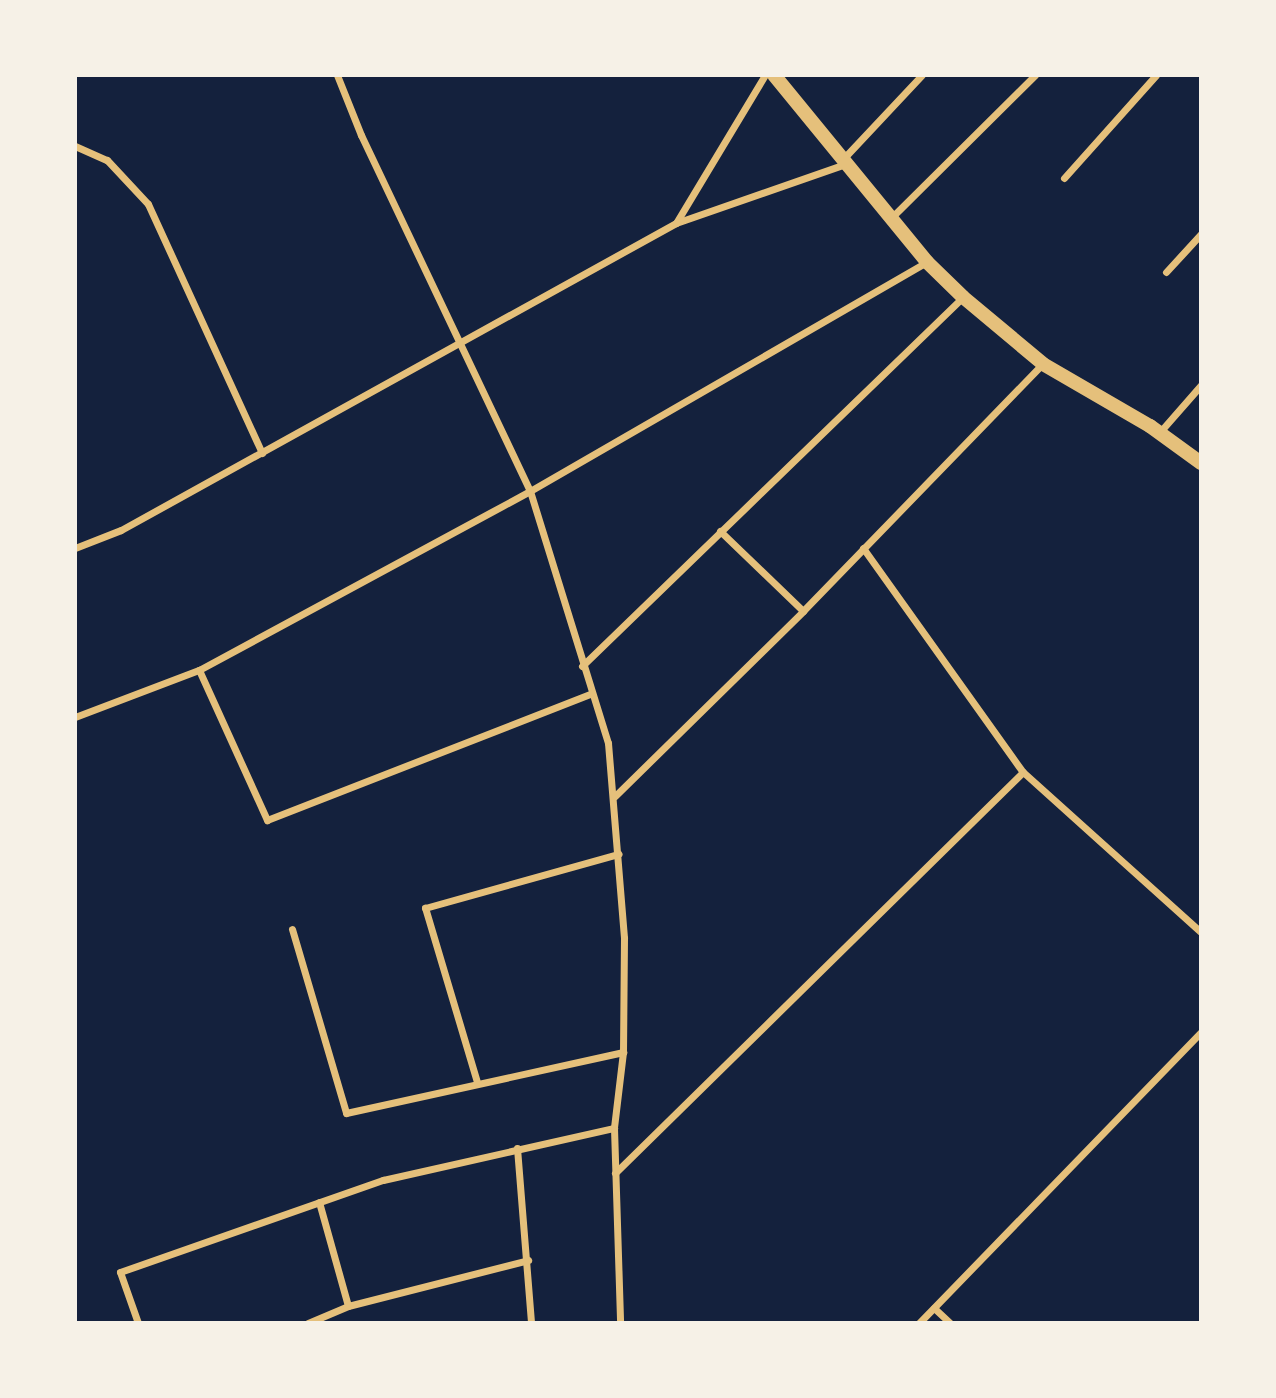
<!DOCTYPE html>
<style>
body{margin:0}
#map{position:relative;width:1276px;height:1398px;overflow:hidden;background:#14213d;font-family:"Titillium Web",sans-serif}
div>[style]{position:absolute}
.minor>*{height:7px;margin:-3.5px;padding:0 3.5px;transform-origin:3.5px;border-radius:3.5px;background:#e5c07b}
.secondary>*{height:14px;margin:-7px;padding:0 7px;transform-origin:7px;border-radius:7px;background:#e5c07b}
span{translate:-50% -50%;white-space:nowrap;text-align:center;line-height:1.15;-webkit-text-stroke:6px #f6f1e7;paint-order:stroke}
.frame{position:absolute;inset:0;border:77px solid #f6f1e7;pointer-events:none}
</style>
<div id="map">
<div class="minor">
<div style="left:337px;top:75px;width:65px;rotate:68.2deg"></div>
<div style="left:361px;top:135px;width:394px;rotate:64.6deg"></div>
<div style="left:530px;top:491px;width:264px;rotate:72.8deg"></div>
<div style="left:608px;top:743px;width:196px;rotate:85.3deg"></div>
<div style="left:624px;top:938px;width:114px;rotate:90.5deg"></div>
<div style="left:623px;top:1052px;width:77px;rotate:96.8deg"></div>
<div style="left:614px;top:1128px;width:195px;rotate:88.2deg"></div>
<div style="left:75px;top:146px;width:35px;rotate:24deg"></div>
<div style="left:107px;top:160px;width:60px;rotate:47deg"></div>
<div style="left:148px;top:204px;width:274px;rotate:65.4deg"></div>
<div style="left:843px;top:159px;width:115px;rotate:-46.8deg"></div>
<div style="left:1064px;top:178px;width:138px;rotate:-48.2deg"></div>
<div style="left:891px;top:218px;width:203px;rotate:-44.8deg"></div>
<div style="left:676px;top:223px;width:173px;rotate:-59deg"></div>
<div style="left:1166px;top:272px;width:52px;rotate:-47.4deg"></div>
<div style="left:1159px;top:433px;width:64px;rotate:-48.8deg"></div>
<div style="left:720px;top:531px;width:115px;rotate:43.9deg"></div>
<div style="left:75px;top:548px;width:49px;rotate:-21.4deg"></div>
<div style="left:121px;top:530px;width:634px;rotate:-28.95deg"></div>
<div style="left:676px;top:223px;width:179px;rotate:-19.2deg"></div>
<div style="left:863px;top:548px;width:275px;rotate:54.5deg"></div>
<div style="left:582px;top:666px;width:530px;rotate:-44.08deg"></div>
<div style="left:199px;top:670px;width:165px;rotate:65.6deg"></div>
<div style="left:267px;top:820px;width:348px;rotate:-21.3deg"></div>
<div style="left:75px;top:717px;width:133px;rotate:-20.8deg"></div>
<div style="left:199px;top:670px;width:376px;rotate:-28.4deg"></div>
<div style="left:530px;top:491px;width:457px;rotate:-30deg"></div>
<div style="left:615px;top:796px;width:264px;rotate:-44.5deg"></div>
<div style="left:803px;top:611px;width:344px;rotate:-45.9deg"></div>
<div style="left:292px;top:929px;width:192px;rotate:73.6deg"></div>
<div style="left:346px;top:1113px;width:284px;rotate:-12.4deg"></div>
<div style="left:477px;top:1082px;width:182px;rotate:-106.6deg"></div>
<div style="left:425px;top:908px;width:201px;rotate:-15.6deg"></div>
<div style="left:517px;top:1148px;width:176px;rotate:85.4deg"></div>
<div style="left:615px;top:1173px;width:572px;rotate:-44.5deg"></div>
<div style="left:1023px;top:772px;width:239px;rotate:42deg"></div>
<div style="left:319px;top:1202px;width:108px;rotate:74.4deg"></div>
<div style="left:934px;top:1308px;width:22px;rotate:43deg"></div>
<div style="left:138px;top:1323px;width:54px;rotate:-109.4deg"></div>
<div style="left:120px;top:1272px;width:279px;rotate:-19.3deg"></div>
<div style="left:383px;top:1180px;width:237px;rotate:-12.7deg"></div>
<div style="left:308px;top:1323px;width:43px;rotate:-23deg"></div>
<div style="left:348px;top:1306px;width:186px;rotate:-14.3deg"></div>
<div style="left:919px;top:1323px;width:405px;rotate:-45.9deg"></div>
</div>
<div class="secondary">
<div style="left:774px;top:75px;width:242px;rotate:50.7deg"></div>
<div style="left:927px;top:262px;width:50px;rotate:44.2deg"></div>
<div style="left:963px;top:297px;width:104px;rotate:39.9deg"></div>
<div style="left:1043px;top:364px;width:124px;rotate:30.1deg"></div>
<div style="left:1150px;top:426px;width:63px;rotate:36deg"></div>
</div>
<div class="frame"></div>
</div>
